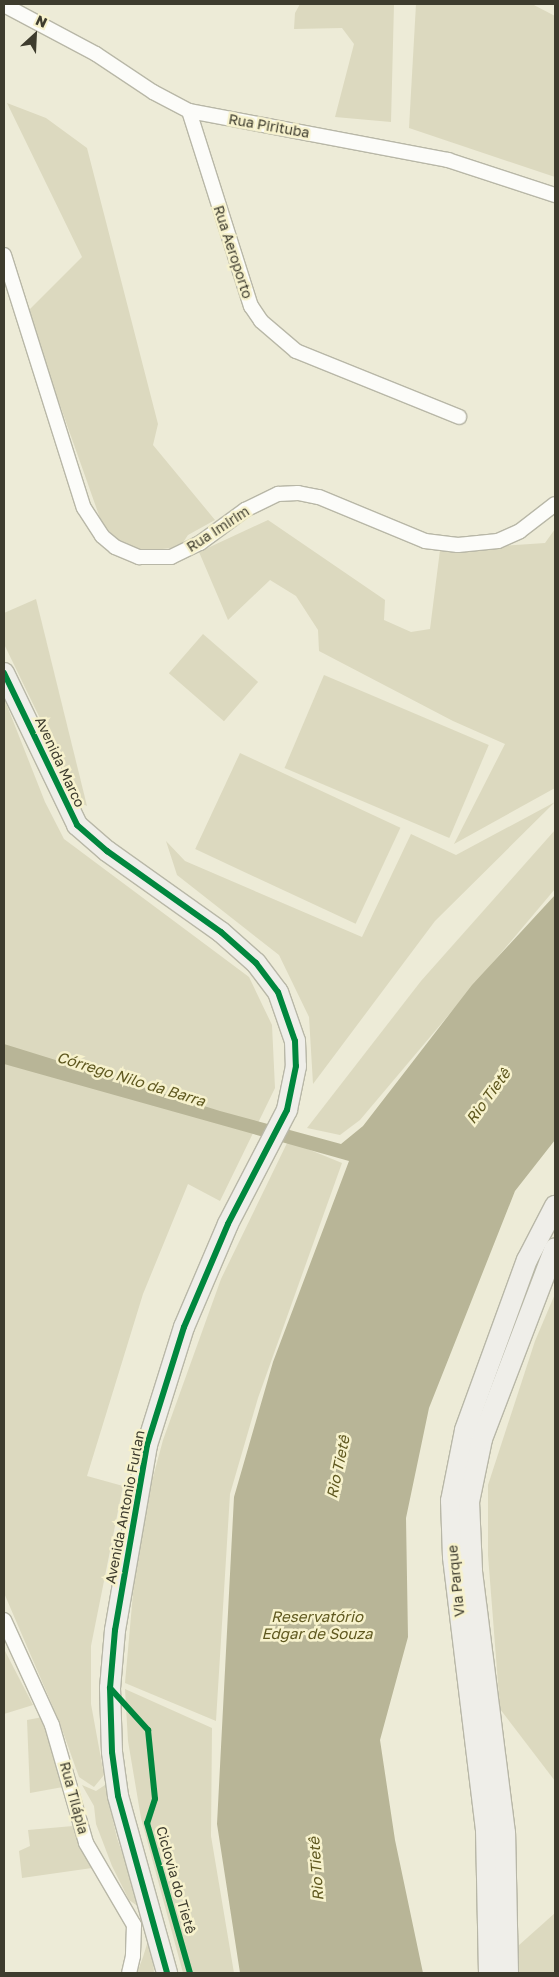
<!DOCTYPE html>
<meta charset="utf-8">
<style>
body{margin:0}
#map{position:relative;width:559px;height:1977px;overflow:hidden;background:#edebd7;font-family:"Golos Text",sans-serif}
div>[style]{position:absolute}
.green>*{inset:0;background:#dcd9bf;transform-origin:0 0}
.water>*{inset:0;background:#b8b597}
.roads{filter:drop-shadow(1px 0 #b8b7a7) drop-shadow(-1px 0 #b8b7a7) drop-shadow(0 1px #b8b7a7) drop-shadow(0 -1px #b8b7a7)}
.street>*{height:14px;margin:-7px;padding:0 7px;transform-origin:7px;border-radius:7px;background:#fcfcf9}
.secondary>*{height:20px;margin:-10px;padding:0 10px;transform-origin:10px;border-radius:10px;background:#efeee9}
.cycleway>*{height:6px;margin:-3px;padding:0 3px;transform-origin:3px;border-radius:3px;background:#00873e}
span{translate:-50% -50%;white-space:nowrap;text-align:center;line-height:1.15;-webkit-text-stroke:5px #f7f2cd;paint-order:stroke}
.street-label{font-size:14px;color:#3e3c2e}
.water-label{font-size:15px;color:#5f581f;font-style:italic}
.frame{position:absolute;inset:0;border:5px solid #3e3c2e;pointer-events:none}
.north{position:absolute;left:10px;top:10px;width:50px;height:50px;-webkit-text-stroke:4px #f7f2cd;paint-order:stroke;rotate:25deg;font-size:14px;font-weight:700;line-height:20px;text-align:center;color:#3e3c2e}
.north::after{content:'';display:block;margin:auto;width:18px;height:22px;background:#3e3c2e;clip-path:polygon(50% 0,100% 100%,50% 72%,0 100%)}
</style>
<div id="map">
<div class="green">
<div style="clip-path:polygon(300px 4px,394px 4px,391px 122px,335px 117px,354px 44px,342px 28px,294px 29px,295px 13px)"></div>
<div style="clip-path:polygon(416px 4px,532px 4px,555px 16px,555px 177px,409px 128px)"></div>
<div style="clip-path:polygon(7px 103px,46px 118px,87px 148px,158px 424px,153px 445px,215px 520px,188px 535px,180px 547px,145px 551px,120px 544px,101px 521px,27px 312px,82px 257px)"></div>
<div style="clip-path:polygon(268px 520px,385px 600px,384px 620px,411px 632px,430px 629px,440px 550px,545px 543px,555px 529px,555px 788px,454px 844px,505px 744px,453px 721px,319px 651px,318px 630px,296px 596px,270px 580px,228px 620px,199px 552px)"></div>
<div style="clip-path:polygon(36px 599px,87px 806px,81px 803px,4px 644px,4px 613px)"></div>
<div style="left:203px;top:634px;width:73px;height:52px;rotate:41deg"></div>
<div style="left:324px;top:675px;width:179px;height:101px;rotate:23deg"></div>
<div style="clip-path:polygon(4px 698px,45px 802px,64px 839px,249px 977px,272px 1025px,275px 1088px,220px 1201px,188px 1184px,143px 1294px,87px 1476px,123px 1486px,91px 1646px,91px 1704px,104px 1775px,94px 1787px,79px 1777px,59px 1721px,4px 1593px)"></div>
<div style="left:240px;top:753px;width:177px;height:106px;rotate:25deg"></div>
<div style="clip-path:polygon(555px 802px,435px 921px,313px 1084px,309px 1017px,279px 955px,177px 875px,166px 841px,185px 861px,362px 937px,411px 834px,456px 855px)"></div>
<div style="clip-path:polygon(555px 830px,555px 889px,360px 1120px,340px 1135px,307px 1128px,421px 981px)"></div>
<div style="clip-path:polygon(288px 1141px,342px 1163px,258px 1398px,230px 1494px,216px 1721px,125px 1683px,135px 1571px,149px 1492px,163px 1440px,221px 1279px)"></div>
<div style="clip-path:polygon(555px 1294px,555px 1781px,500px 1709px,488px 1555px,488px 1485px,535px 1341px)"></div>
<div style="clip-path:polygon(4px 1649px,33px 1705px,4px 1714px)"></div>
<div style="clip-path:polygon(125px 1689px,212px 1728px,211px 1836px,234px 1973px,183px 1973px,141px 1818px,128px 1741px)"></div>
<div style="clip-path:polygon(43px 1717px,63px 1787px,30px 1793px,27px 1720px)"></div>
<div style="clip-path:polygon(82px 1785px,96px 1791px,105px 1785px,117px 1838px,142px 1909px,129px 1900px,112px 1866px,96px 1824px,94px 1806px)"></div>
<div style="clip-path:polygon(73px 1826px,92px 1868px,22px 1878px,19px 1851px,30px 1846px,28px 1830px)"></div>
<div style="clip-path:polygon(555px 1913px,555px 1973px,518px 1973px,518px 1946px)"></div>
<div style="clip-path:polygon(151px 1931px,154px 1973px,137px 1973px,143px 1957px)"></div>
</div>
<div class="water">
<div style="clip-path:polygon(555px 895px,555px 1140px,515px 1191px,429px 1408px,406px 1518px,408px 1637px,380px 1740px,395px 1840px,423px 1973px,240px 1973px,217px 1824px,234px 1497px,273px 1362px,349px 1161px,4px 1064px,4px 1044px,220px 1111px,341px 1144px,363px 1126px,472px 985px)"></div>
</div>
<div class="roads">
<div class="street">
<div style="left:4px;top:5px;width:104px;rotate:28deg"></div>
<div style="left:96px;top:54px;width:69px;rotate:33.7deg"></div>
<div style="left:153px;top:92px;width:41px;rotate:27.8deg"></div>
<div style="left:189px;top:111px;width:264px;rotate:10.7deg"></div>
<div style="left:448px;top:160px;width:113px;rotate:18.1deg"></div>
<div style="left:189px;top:111px;width:205px;rotate:72.4deg"></div>
<div style="left:251px;top:306px;width:18px;rotate:56deg"></div>
<div style="left:261px;top:321px;width:46px;rotate:40.6deg"></div>
<div style="left:296px;top:351px;width:176px;rotate:22deg"></div>
<div style="left:4px;top:255px;width:265px;rotate:72.5deg"></div>
<div style="left:84px;top:508px;width:33px;rotate:57deg"></div>
<div style="left:102px;top:536px;width:17px;rotate:40deg"></div>
<div style="left:115px;top:547px;width:26px;rotate:23deg"></div>
<div style="left:139px;top:557px;width:32px"></div>
<div style="left:171px;top:557px;width:32px;rotate:-26deg"></div>
<div style="left:200px;top:543px;width:56px;rotate:-36.3deg"></div>
<div style="left:245px;top:510px;width:37px;rotate:-26deg"></div>
<div style="left:278px;top:494px;width:20px;rotate:-3deg"></div>
<div style="left:298px;top:493px;width:21px;rotate:11deg"></div>
<div style="left:319px;top:497px;width:115px;rotate:22.5deg"></div>
<div style="left:425px;top:541px;width:33px;rotate:7deg"></div>
<div style="left:458px;top:545px;width:40px;rotate:-5.7deg"></div>
<div style="left:498px;top:541px;width:24px;rotate:-24deg"></div>
<div style="left:520px;top:531px;width:44px;rotate:-37.6deg"></div>
<div style="left:4px;top:1620px;width:115px;rotate:65.4deg"></div>
<div style="left:52px;top:1725px;width:123px;rotate:73.9deg"></div>
<div style="left:86px;top:1843px;width:95px;rotate:59.7deg"></div>
<div style="left:134px;top:1925px;width:31px;rotate:92deg"></div>
<div style="left:133px;top:1956px;width:17px;rotate:103deg"></div>
</div>
<div class="secondary">
<div style="left:4px;top:673px;width:169px;rotate:64.3deg"></div>
<div style="left:77px;top:825px;width:40px;rotate:41deg"></div>
<div style="left:107px;top:851px;width:140px;rotate:35.4deg"></div>
<div style="left:221px;top:932px;width:47px;rotate:41.5deg"></div>
<div style="left:256px;top:963px;width:36px;rotate:53deg"></div>
<div style="left:278px;top:992px;width:52px;rotate:70.9deg"></div>
<div style="left:295px;top:1041px;width:25px;rotate:88deg"></div>
<div style="left:296px;top:1066px;width:45px;rotate:101.6deg"></div>
<div style="left:287px;top:1110px;width:128px;rotate:117.4deg"></div>
<div style="left:228px;top:1224px;width:112px;rotate:113.1deg"></div>
<div style="left:184px;top:1327px;width:124px;rotate:107.4deg"></div>
<div style="left:147px;top:1445px;width:188px;rotate:99.8deg"></div>
<div style="left:115px;top:1630px;width:58px;rotate:94.9deg"></div>
<div style="left:110px;top:1688px;width:64px;rotate:88.2deg"></div>
<div style="left:112px;top:1752px;width:44px;rotate:82.2deg"></div>
<div style="left:118px;top:1796px;width:184px;rotate:74.5deg"></div>
<div style="left:489px;top:1973px;width:143px;rotate:-91.2deg"></div>
<div style="left:486px;top:1830px;width:275px;rotate:-96.9deg"></div>
<div style="left:453px;top:1557px;width:56px;rotate:-92deg"></div>
<div style="left:451px;top:1501px;width:72px;rotate:-78.8deg"></div>
<div style="left:465px;top:1430px;width:181px;rotate:-70deg"></div>
<div style="left:527px;top:1260px;width:61px;rotate:-62.6deg"></div>
<div style="left:508px;top:1973px;width:140px;rotate:-91.2deg"></div>
<div style="left:505px;top:1833px;width:265px;rotate:-97.2deg"></div>
<div style="left:472px;top:1570px;width:68px;rotate:-92.5deg"></div>
<div style="left:469px;top:1502px;width:64px;rotate:-78.3deg"></div>
<div style="left:482px;top:1439px;width:204px;rotate:-69.1deg"></div>
</div>
</div>
<div class="cycleway">
<div style="left:4px;top:673px;width:169px;rotate:64.3deg"></div>
<div style="left:77px;top:825px;width:40px;rotate:41deg"></div>
<div style="left:107px;top:851px;width:140px;rotate:35.4deg"></div>
<div style="left:221px;top:932px;width:47px;rotate:41.5deg"></div>
<div style="left:256px;top:963px;width:36px;rotate:53deg"></div>
<div style="left:278px;top:992px;width:52px;rotate:70.9deg"></div>
<div style="left:295px;top:1041px;width:25px;rotate:88deg"></div>
<div style="left:296px;top:1066px;width:45px;rotate:101.6deg"></div>
<div style="left:287px;top:1110px;width:128px;rotate:117.4deg"></div>
<div style="left:228px;top:1224px;width:112px;rotate:113.1deg"></div>
<div style="left:184px;top:1327px;width:124px;rotate:107.4deg"></div>
<div style="left:147px;top:1445px;width:188px;rotate:99.8deg"></div>
<div style="left:115px;top:1630px;width:58px;rotate:94.9deg"></div>
<div style="left:110px;top:1688px;width:64px;rotate:88.2deg"></div>
<div style="left:112px;top:1752px;width:44px;rotate:82.2deg"></div>
<div style="left:118px;top:1796px;width:184px;rotate:74.5deg"></div>
<div style="left:110px;top:1688px;width:57px;rotate:47.9deg"></div>
<div style="left:148px;top:1730px;width:69px;rotate:84.2deg"></div>
<div style="left:155px;top:1799px;width:25px;rotate:108deg"></div>
<div style="left:147px;top:1823px;width:156px;rotate:74deg"></div>
</div>
<div class="street-label">
<span style="left:269px;top:126px;rotate:10deg">Rua Pirituba</span>
<span style="left:233px;top:252px;rotate:72deg">Rua Aeroporto</span>
<span style="left:218px;top:529px;rotate:-33deg">Rua Imirim</span>
<span style="left:60px;top:762px;rotate:65deg">Avenida Marco</span>
<span style="left:125px;top:1507px;rotate:-79deg">Avenida Antonio Furlan</span>
<span style="left:456px;top:1581px;rotate:-96deg">Via Parque</span>
<span style="left:74px;top:1798px;rotate:75deg">Rua Tilápia</span>
<span style="left:176px;top:1880px;rotate:74deg">Ciclovia do Tietê</span>
</div>
<div class="water-label">
<span style="left:131px;top:1079px;rotate:17deg">Córrego Nilo da Barra</span>
<span style="left:488px;top:1096px;rotate:-54deg">Rio Tietê</span>
<span style="left:338px;top:1467px;rotate:-78deg">Rio Tietê</span>
<span style="left:317px;top:1625px">Reservatório<br>Edgar de Souza</span>
<span style="left:316px;top:1869px;rotate:-94deg">Rio Tietê</span>
</div>
<div class="frame"></div>
<div class="north">N</div>
</div>
